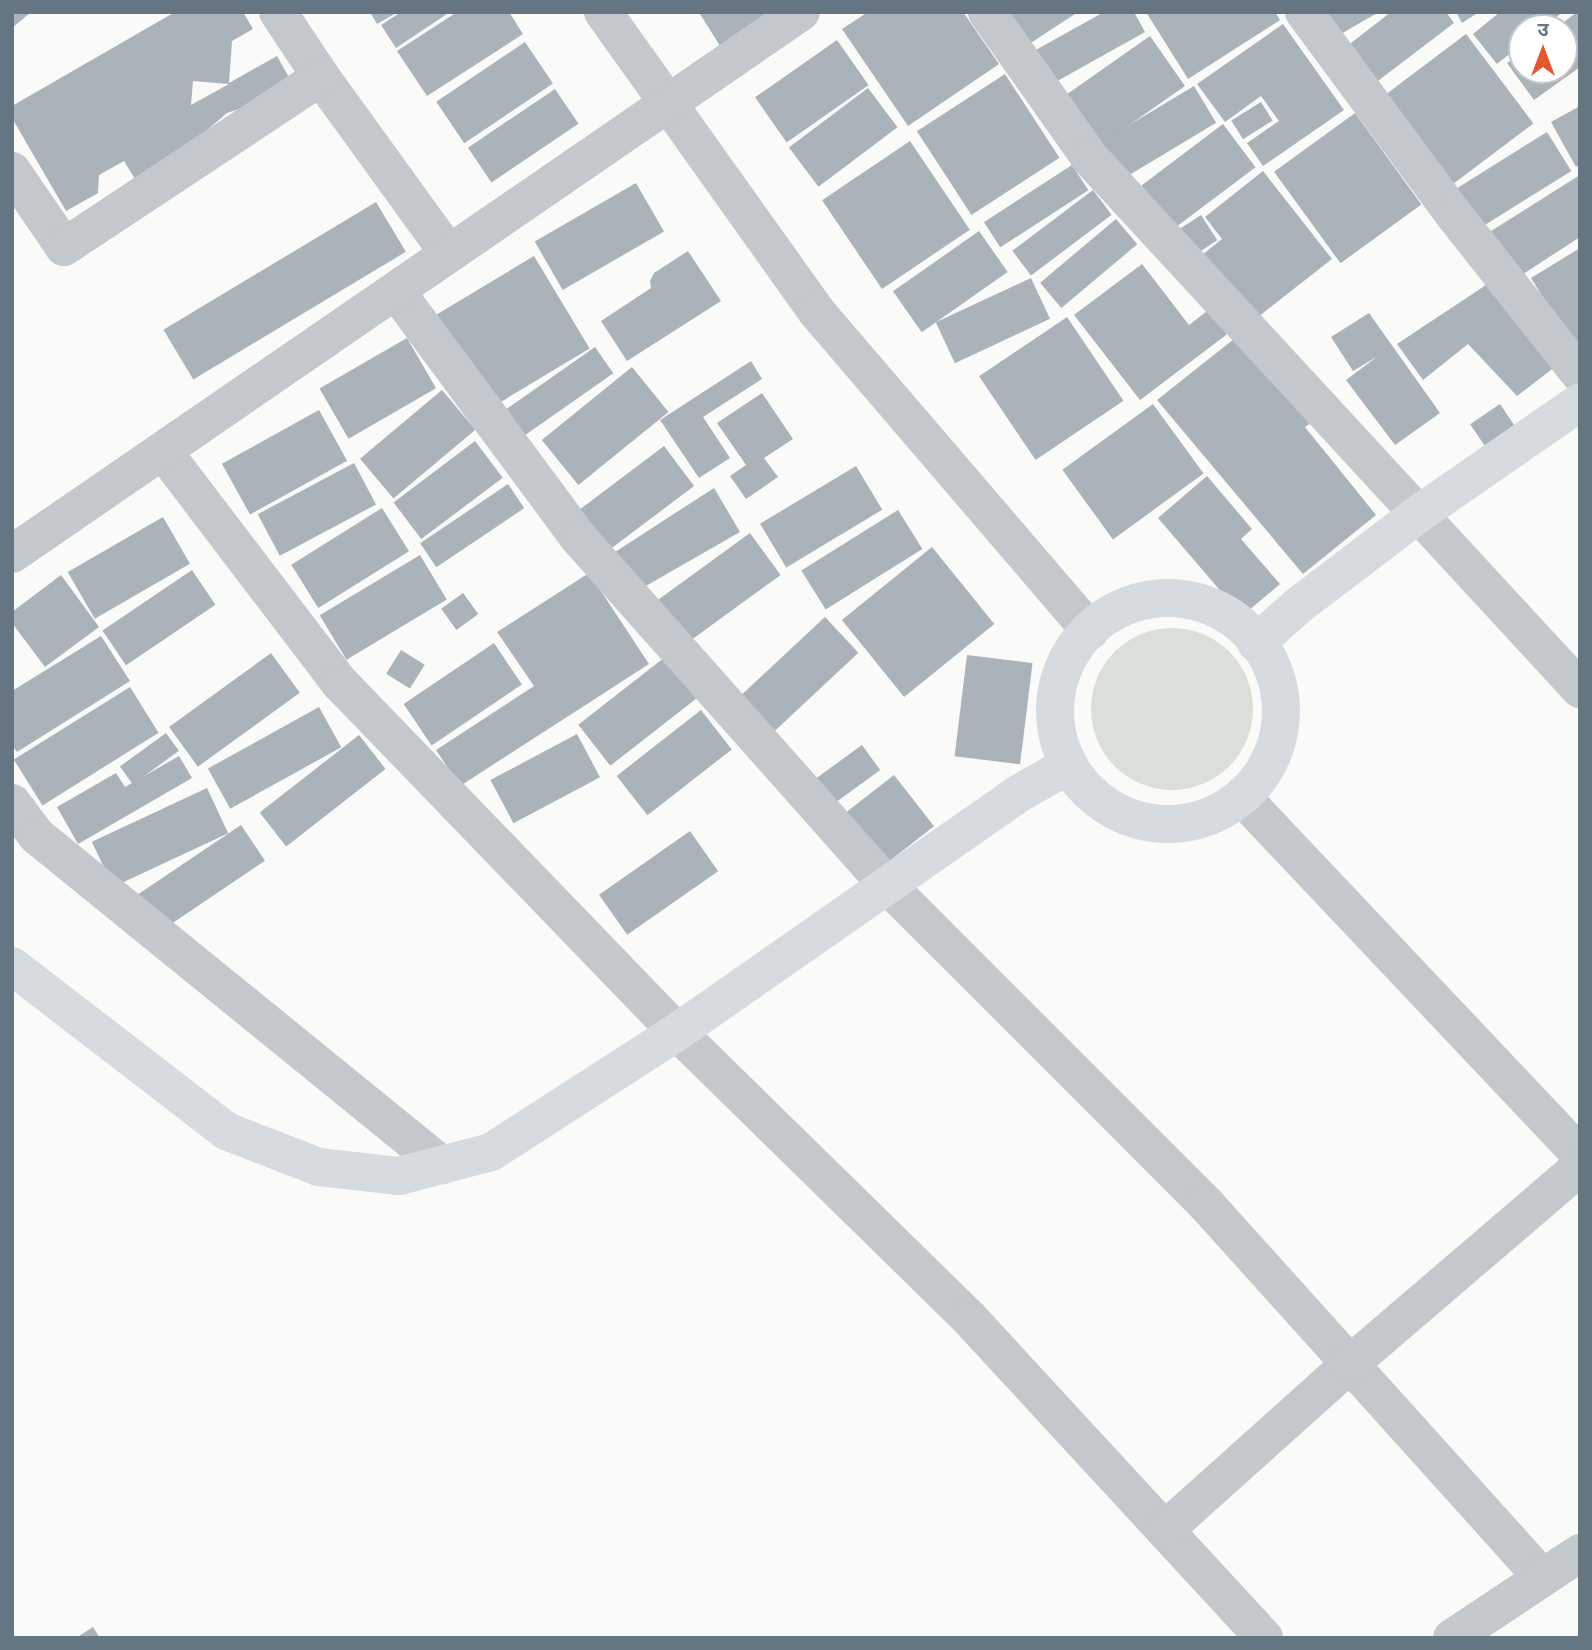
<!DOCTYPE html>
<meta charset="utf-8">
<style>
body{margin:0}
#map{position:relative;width:1592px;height:1650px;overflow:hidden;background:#fafaf8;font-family:"DM Sans","Noto Sans Devanagari",sans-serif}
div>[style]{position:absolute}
.green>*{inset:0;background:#dadfd7}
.round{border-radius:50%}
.building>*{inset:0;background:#aab3b9;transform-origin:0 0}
.street>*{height:38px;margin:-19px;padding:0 19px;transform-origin:19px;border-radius:19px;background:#c3c8cc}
.secondary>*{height:38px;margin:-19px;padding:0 19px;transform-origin:19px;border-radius:19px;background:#d6dbdf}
.secondary>.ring{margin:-19px;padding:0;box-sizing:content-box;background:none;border:38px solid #d6dbdf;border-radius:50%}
span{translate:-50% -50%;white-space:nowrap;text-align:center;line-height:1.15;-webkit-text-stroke:7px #fff;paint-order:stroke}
.frame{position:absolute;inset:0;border:14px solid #657683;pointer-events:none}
.north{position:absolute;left:1508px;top:14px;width:70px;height:70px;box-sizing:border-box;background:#fff;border:2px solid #c1c8cd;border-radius:50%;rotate:0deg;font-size:19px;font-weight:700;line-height:28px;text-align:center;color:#657683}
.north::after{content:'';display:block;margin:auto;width:24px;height:32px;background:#e4572e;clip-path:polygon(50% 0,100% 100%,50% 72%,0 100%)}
</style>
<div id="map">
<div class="green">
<div class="round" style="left:1091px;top:628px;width:162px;height:162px"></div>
</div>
<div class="building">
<div style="clip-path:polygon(12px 12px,31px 12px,12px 28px)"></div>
<div style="clip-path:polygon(evenodd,175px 12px,243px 12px,253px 29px,232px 41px,229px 83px,277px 56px,291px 81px,248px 106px,227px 113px,179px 154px,135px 179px,124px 161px,99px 175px,98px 193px,66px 211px,12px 118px,12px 106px,175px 12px,193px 81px,229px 84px,191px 105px,193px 81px)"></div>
<div style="clip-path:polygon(370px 12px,398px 12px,377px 24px)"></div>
<div style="clip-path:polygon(401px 12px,450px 12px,396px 48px,381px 25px)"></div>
<div style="clip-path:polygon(457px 12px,509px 12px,523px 34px,427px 96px,397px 51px)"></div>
<div style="clip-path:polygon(703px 12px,790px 12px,727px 57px,700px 14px)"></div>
<div style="clip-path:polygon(868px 12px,963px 12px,999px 64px,908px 126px,842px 29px)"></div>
<div style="clip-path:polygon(1005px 12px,1078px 12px,1026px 46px)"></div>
<div style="clip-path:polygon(1104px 12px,1134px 12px,1145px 32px,1052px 84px,1034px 51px)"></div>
<div style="clip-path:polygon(1146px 12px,1275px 12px,1280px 20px,1188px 79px)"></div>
<div style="clip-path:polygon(1316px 12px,1379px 12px,1332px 39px)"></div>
<div style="clip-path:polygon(1391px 12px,1446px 12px,1454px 23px,1370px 87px,1342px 50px)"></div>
<div style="clip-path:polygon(1456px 12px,1479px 12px,1462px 23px)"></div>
<div style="clip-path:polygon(1500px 12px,1563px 12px,1542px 28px,1522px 28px,1522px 44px,1497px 64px,1473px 34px)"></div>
<div style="clip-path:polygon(1577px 12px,1580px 12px,1580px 67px,1534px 100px,1507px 63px,1522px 53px,1522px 70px,1564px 70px,1564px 28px,1556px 28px)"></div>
<div style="clip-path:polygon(1283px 24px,1344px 110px,1263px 166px,1247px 143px,1279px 121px,1261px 96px,1225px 122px,1197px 84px)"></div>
<div style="left:1466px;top:34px;width:112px;height:106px;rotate:53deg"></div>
<div style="left:1150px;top:36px;width:61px;height:108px;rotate:55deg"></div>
<div style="left:837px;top:40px;width:55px;height:100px;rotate:55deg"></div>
<div style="left:525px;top:42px;width:50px;height:107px;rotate:56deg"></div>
<div style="left:1005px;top:74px;width:100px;height:105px;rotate:57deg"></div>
<div style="left:1194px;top:86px;width:43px;height:112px;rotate:59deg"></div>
<div style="left:868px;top:88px;width:49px;height:99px;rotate:53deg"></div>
<div style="left:555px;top:89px;width:42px;height:105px;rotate:56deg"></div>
<div style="left:1261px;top:102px;width:22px;height:35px;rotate:58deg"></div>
<div style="clip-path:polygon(1580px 106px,1580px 164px,1576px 167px,1551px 122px)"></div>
<div style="left:1355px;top:113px;width:113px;height:100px;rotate:54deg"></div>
<div style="left:1223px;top:124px;width:54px;height:107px;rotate:53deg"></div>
<div style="left:1547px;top:132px;width:46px;height:108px;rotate:58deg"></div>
<div style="left:910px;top:141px;width:107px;height:106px;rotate:56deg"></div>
<div style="left:1072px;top:165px;width:30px;height:105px;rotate:57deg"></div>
<div style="clip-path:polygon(1263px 171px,1332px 259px,1254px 320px,1202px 255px,1222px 239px,1205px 217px)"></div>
<div style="clip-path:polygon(1580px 175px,1580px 237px,1517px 278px,1488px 233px)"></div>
<div style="left:636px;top:183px;width:56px;height:117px;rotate:60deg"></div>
<div style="left:1093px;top:190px;width:31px;height:101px;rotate:53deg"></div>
<div style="left:376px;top:202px;width:58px;height:248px;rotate:59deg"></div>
<div style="left:1201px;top:215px;width:30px;height:33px;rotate:57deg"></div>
<div style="left:1116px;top:219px;width:33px;height:99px;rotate:50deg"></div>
<div style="left:979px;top:231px;width:50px;height:105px;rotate:55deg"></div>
<div style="clip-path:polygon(1580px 248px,1580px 357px,1531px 278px)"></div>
<div style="clip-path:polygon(688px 251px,721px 301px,627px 361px,601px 321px,651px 288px,650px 281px,654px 273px)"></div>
<div style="left:534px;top:256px;width:108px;height:115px;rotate:59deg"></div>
<div style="clip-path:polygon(1142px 264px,1189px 325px,1211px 308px,1230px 332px,1140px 400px,1074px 315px)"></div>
<div style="left:1031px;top:278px;width:45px;height:105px;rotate:65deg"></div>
<div style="clip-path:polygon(1489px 283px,1560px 363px,1517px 396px,1468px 344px,1423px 380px,1397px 344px)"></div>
<div style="clip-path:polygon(1369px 313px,1440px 413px,1395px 445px,1346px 380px,1378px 356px,1353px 371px,1331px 337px)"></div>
<div style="left:1067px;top:317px;width:101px;height:106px;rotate:56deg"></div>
<div style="clip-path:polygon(1239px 335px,1311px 423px,1305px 427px,1376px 515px,1303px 574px,1157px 400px)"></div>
<div style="left:407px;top:338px;width:58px;height:101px;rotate:60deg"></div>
<div style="left:595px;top:347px;width:32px;height:115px;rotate:55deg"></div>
<div style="clip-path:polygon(751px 361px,762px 379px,703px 417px,730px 458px,699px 478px,660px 420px)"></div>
<div style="left:632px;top:367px;width:58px;height:116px;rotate:51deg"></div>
<div style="left:442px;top:390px;width:52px;height:107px;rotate:50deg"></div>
<div style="clip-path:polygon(762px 393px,793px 439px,764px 458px,778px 477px,746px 499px,730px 476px,746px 465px,717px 423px)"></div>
<div style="left:1153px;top:404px;width:86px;height:112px;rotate:54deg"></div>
<div style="left:1500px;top:404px;width:29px;height:36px;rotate:56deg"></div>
<div style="left:319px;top:410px;width:58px;height:111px;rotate:61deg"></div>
<div style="left:475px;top:441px;width:46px;height:102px;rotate:53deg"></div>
<div style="left:664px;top:446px;width:50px;height:111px;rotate:53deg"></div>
<div style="left:354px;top:463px;width:47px;height:109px;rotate:62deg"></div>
<div style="left:856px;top:466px;width:51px;height:112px;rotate:59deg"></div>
<div style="clip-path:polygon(1207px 476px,1252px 529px,1241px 539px,1280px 584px,1242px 616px,1158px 518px)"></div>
<div style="left:508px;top:484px;width:29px;height:106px;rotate:56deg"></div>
<div style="clip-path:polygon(714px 488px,740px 532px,637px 591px,612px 554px)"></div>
<div style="left:382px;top:508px;width:51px;height:107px;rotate:58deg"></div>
<div style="left:898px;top:510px;width:46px;height:114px;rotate:58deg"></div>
<div style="left:163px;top:517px;width:54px;height:110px;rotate:60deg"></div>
<div style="left:750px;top:533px;width:52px;height:119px;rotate:54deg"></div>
<div style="left:932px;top:547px;width:99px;height:116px;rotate:51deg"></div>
<div style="left:420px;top:555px;width:52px;height:117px;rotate:59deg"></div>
<div style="left:192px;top:570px;width:42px;height:108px;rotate:56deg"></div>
<div style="clip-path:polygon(589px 573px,649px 664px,460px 786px,436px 750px,534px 686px,497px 632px)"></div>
<div style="clip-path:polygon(61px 575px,99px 627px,45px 667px,12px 623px,12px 612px)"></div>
<div style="left:463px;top:593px;width:26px;height:27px;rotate:54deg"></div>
<div style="left:825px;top:617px;width:49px;height:116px;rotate:47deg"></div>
<div style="clip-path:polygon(101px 636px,130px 681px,17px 752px,12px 745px,12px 691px)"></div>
<div style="left:494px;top:643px;width:50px;height:109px;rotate:56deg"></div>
<div style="left:401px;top:650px;width:28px;height:28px;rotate:32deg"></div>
<div style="left:271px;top:653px;width:49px;height:126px;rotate:54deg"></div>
<div style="left:967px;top:655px;width:66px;height:102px;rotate:7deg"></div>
<div style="left:665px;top:657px;width:52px;height:110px;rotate:52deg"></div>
<div style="left:130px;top:687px;width:54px;height:137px;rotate:58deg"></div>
<div style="left:319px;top:707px;width:46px;height:127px;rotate:61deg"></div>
<div style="left:701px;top:710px;width:50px;height:107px;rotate:52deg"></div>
<div style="left:166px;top:733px;width:22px;height:57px;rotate:54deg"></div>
<div style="left:577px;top:734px;width:49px;height:98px;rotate:62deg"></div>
<div style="left:359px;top:735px;width:43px;height:126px;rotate:52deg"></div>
<div style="left:862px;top:745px;width:31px;height:57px;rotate:54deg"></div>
<div style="clip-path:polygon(179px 756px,192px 778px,78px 844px,57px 807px,116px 773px,125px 787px)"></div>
<div style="left:894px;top:775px;width:65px;height:61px;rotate:52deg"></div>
<div style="left:207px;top:788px;width:50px;height:127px;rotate:65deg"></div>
<div style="left:241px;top:825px;width:43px;height:124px;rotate:56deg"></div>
<div style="left:690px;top:831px;width:49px;height:111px;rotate:55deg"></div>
<div style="clip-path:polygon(93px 1627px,100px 1638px,76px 1638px)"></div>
</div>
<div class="street">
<div style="left:278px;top:12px;width:78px;rotate:56.5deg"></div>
<div style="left:321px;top:77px;width:218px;rotate:54.1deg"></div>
<div style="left:603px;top:12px;width:367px;rotate:54.5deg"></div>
<div style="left:816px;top:311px;width:421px;rotate:49.4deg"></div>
<div style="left:987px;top:12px;width:179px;rotate:54.8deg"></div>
<div style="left:1090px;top:158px;width:723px;rotate:47.3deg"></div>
<div style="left:1304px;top:12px;width:254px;rotate:53.5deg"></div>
<div style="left:1455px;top:216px;width:201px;rotate:51.7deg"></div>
<div style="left:12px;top:171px;width:92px;rotate:55.6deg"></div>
<div style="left:64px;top:247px;width:308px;rotate:-33.5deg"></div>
<div style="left:396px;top:291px;width:306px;rotate:53.5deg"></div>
<div style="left:578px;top:537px;width:465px;rotate:48.4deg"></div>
<div style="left:887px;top:885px;width:450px;rotate:45deg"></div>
<div style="left:1205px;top:1203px;width:503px;rotate:47.98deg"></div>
<div style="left:163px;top:451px;width:292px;rotate:52.7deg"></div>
<div style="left:340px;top:683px;width:485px;rotate:46deg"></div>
<div style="left:677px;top:1032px;width:409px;rotate:44.4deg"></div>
<div style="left:969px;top:1318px;width:435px;rotate:47.3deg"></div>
<div style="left:12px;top:554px;width:957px;rotate:-34.49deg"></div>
<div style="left:1242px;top:797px;width:492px;rotate:46.6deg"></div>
<div style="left:12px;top:803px;width:41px;rotate:52.9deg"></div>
<div style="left:37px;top:836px;width:522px;rotate:39.09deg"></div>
<div style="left:1165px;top:1530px;width:249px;rotate:-41.9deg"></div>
<div style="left:1350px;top:1364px;width:303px;rotate:-40.6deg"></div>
<div style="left:1452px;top:1638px;width:154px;rotate:-33.6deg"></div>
</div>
<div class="secondary">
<div class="ring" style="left:1055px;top:598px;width:188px;height:188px"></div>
<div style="left:1256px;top:643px;width:57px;rotate:-41.5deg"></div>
<div style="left:1299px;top:605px;width:148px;rotate:-37.3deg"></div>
<div style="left:1417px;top:515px;width:198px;rotate:-34.7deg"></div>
<div style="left:12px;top:966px;width:270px;rotate:37.6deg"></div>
<div style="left:226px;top:1131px;width:100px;rotate:21.2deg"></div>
<div style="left:319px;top:1167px;width:81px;rotate:6.4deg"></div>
<div style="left:399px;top:1176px;width:95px;rotate:-14.6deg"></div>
<div style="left:491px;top:1152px;width:221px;rotate:-32.8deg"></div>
<div style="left:677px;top:1032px;width:416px;rotate:-34.9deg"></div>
<div style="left:1018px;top:794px;width:56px;rotate:-29.7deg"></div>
</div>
<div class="frame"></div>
<div class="north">उ</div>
</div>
